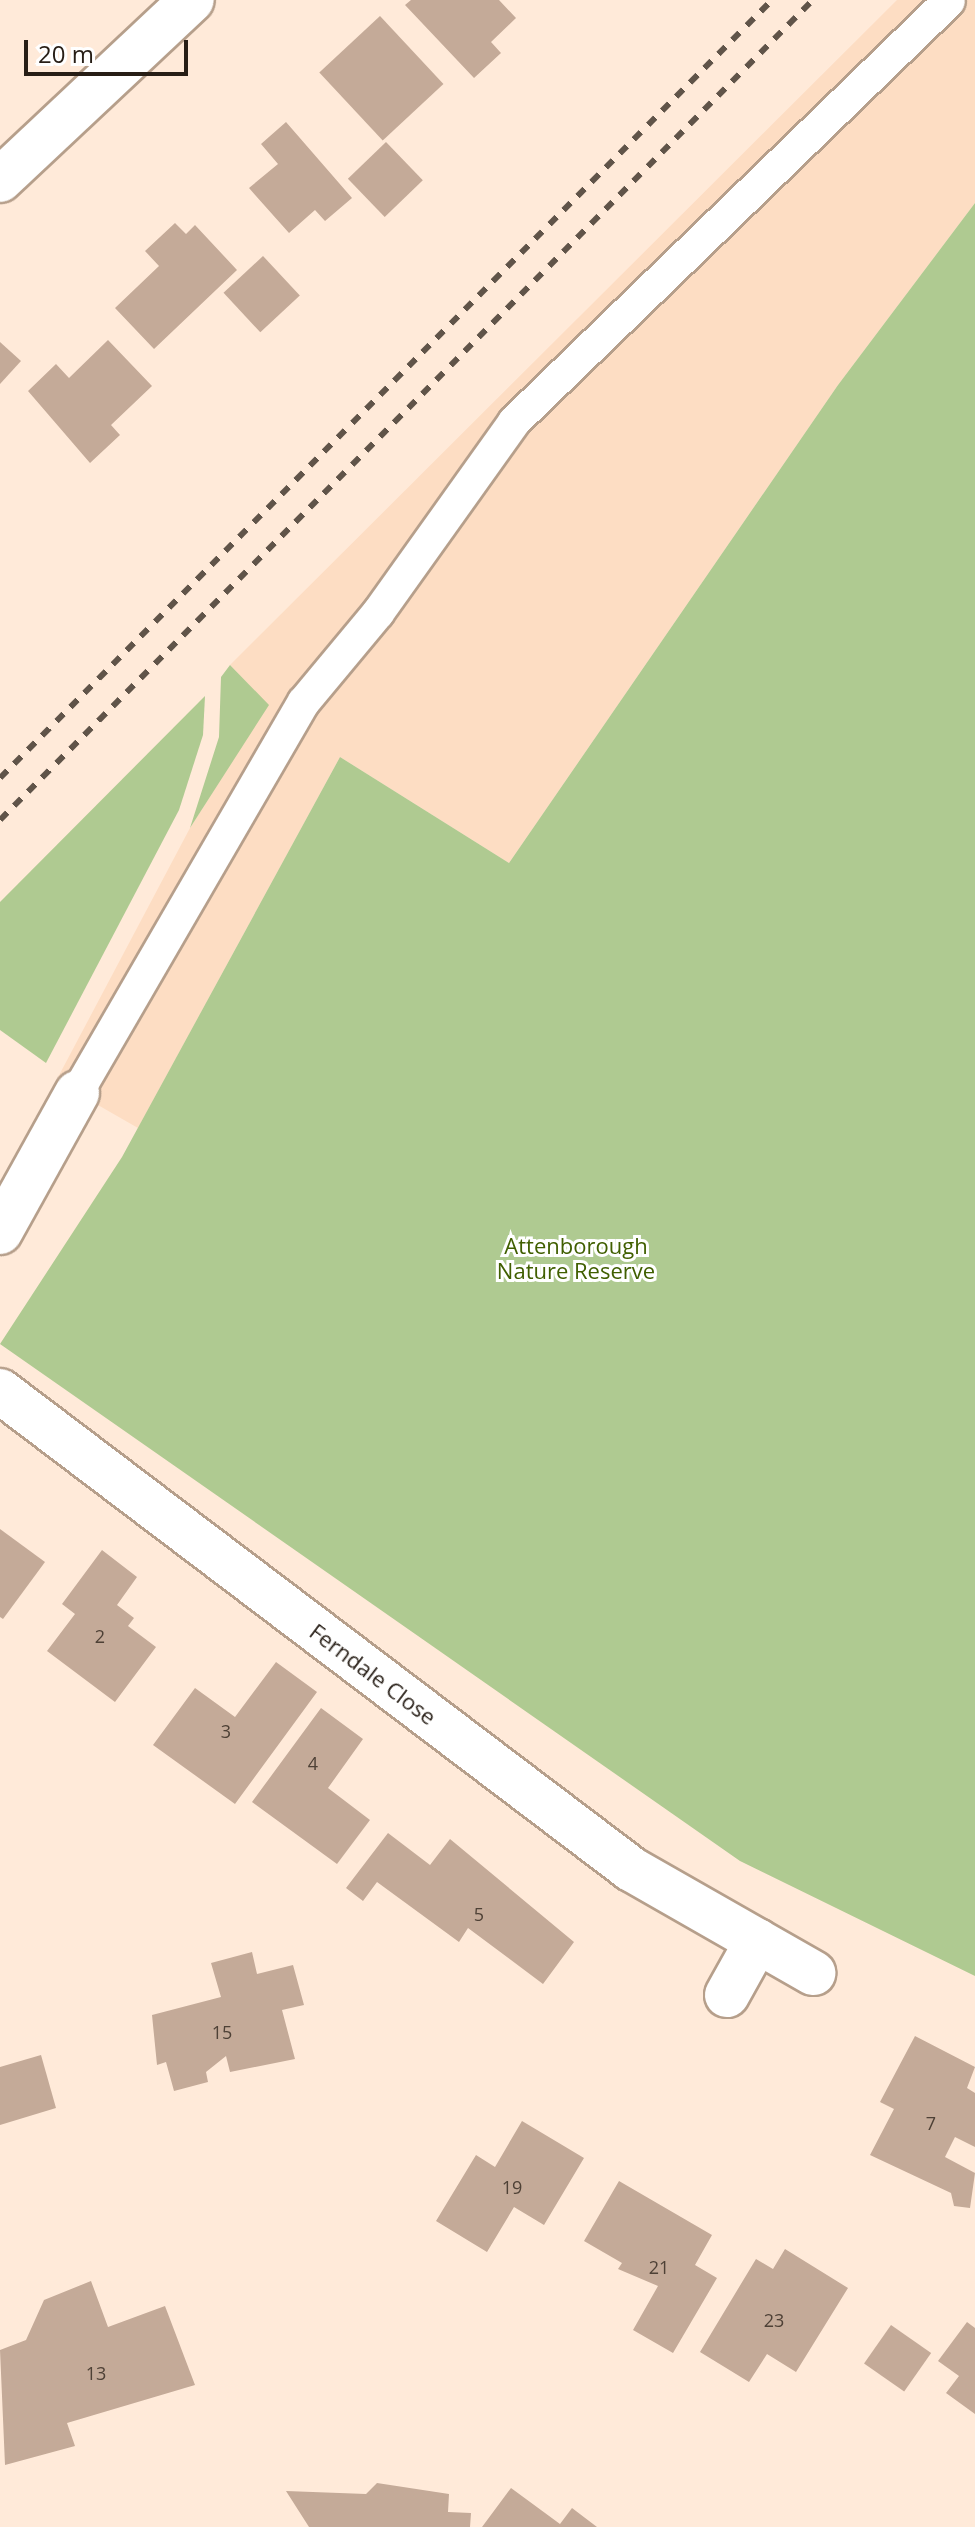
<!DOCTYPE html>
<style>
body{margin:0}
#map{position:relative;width:975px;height:2527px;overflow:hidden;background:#ffead9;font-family:"Open Sans",sans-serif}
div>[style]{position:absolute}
.built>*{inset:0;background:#fdddc3}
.green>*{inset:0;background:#afca91}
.building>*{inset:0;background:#c4aa98;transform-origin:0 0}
.roads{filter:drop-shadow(2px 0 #b69f8b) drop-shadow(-2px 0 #b69f8b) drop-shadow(0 2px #b69f8b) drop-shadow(0 -2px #b69f8b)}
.service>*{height:32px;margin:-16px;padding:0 16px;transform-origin:16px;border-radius:16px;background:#fff}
.minor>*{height:44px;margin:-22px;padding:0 22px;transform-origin:22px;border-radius:22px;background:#fff}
.tertiary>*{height:44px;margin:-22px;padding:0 22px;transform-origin:22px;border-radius:22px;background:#fff}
.rail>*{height:6px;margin-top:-3px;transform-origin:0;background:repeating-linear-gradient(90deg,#605449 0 10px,transparent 0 20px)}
span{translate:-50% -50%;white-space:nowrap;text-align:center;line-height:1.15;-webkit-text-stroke:6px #fff;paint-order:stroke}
.number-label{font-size:18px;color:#4e4136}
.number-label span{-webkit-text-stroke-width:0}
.park-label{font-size:22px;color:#405f00}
.street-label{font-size:22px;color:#271e16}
.scale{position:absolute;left:24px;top:40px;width:164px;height:36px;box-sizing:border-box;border:4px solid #271e16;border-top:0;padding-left:10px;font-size:24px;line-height:28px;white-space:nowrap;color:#271e16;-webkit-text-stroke:6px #fff;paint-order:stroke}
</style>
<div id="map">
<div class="built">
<div style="clip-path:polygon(897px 0,975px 0,975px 203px,838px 385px,509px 863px,340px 757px,138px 1128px,56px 1081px,190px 828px,268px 705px,230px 665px)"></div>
</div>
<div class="green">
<div style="clip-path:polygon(975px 203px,975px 1976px,740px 1861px,0 1344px,122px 1157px,340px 757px,509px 863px,838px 385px)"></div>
<div style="clip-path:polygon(230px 665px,269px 705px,190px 828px,219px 737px,221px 677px)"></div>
<div style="clip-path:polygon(205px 696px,203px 735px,179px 810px,46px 1063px,0 1030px,0 902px)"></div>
</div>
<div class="building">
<div style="clip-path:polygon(411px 0,499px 0,516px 18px,491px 42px,501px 53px,474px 78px,405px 5px)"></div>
<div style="left:380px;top:16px;width:93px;height:83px;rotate:47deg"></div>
<div style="clip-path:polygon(286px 122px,352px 198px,325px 221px,315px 210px,289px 233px,249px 188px,278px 164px,261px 144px)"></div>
<div style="left:386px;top:142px;width:53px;height:53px;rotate:46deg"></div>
<div style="clip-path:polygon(175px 223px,186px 234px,195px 225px,237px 270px,154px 349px,115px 308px,159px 266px,145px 251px)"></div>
<div style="left:263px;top:256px;width:54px;height:54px;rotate:47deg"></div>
<div style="clip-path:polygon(108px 340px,152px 386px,111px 425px,120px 435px,90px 463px,28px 391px,56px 364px,69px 378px)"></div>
<div style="clip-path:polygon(0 342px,21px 361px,0 384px)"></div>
<div style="clip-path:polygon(0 1529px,45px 1562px,3px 1619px,0 1617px)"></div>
<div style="clip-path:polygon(102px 1550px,137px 1577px,117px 1605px,134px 1618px,128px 1626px,156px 1647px,115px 1702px,47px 1651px,75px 1614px,62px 1604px)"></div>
<div style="clip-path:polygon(276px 1662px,317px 1692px,235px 1804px,153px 1745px,195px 1688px,235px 1717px)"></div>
<div style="clip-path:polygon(321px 1708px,363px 1739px,328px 1788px,370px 1820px,337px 1864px,252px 1802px)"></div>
<div style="clip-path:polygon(388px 1833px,430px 1865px,450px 1839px,574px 1942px,543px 1984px,468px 1928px,459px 1942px,377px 1882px,363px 1901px,346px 1888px)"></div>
<div style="clip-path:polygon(252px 1952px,257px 1974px,293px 1965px,304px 2005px,282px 2010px,295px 2059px,230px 2072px,226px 2056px,206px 2072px,208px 2082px,174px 2091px,166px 2062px,157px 2065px,152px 2015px,221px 1997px,211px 1963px)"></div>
<div style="clip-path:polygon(915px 2036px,975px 2067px,967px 2088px,975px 2093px,975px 2147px,955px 2137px,945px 2157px,975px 2173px,970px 2208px,954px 2206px,951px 2193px,870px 2155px,894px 2109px,880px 2102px)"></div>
<div style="clip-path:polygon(41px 2055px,56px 2108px,0 2125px,0 2067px)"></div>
<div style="clip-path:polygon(522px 2121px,584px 2158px,544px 2225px,514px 2207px,487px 2252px,436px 2221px,476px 2155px,495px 2167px)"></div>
<div style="clip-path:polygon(619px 2181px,712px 2235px,695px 2265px,717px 2278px,673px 2353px,633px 2330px,658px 2286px,618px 2269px,622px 2263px,584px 2241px)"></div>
<div style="clip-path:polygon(785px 2249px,848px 2288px,796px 2372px,767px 2354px,749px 2382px,700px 2352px,756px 2259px,773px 2269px)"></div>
<div style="clip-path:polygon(91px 2281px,108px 2327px,165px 2306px,195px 2385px,67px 2423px,75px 2446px,5px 2465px,0 2350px,26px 2340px,44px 2300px)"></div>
<div style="clip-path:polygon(967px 2322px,975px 2328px,975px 2414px,946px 2393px,959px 2376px,938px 2361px)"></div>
<div style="left:891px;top:2325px;width:49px;height:47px;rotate:35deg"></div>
<div style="clip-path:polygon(377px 2483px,449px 2494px,448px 2512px,471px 2513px,470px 2527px,309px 2527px,286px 2491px,366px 2494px)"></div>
<div style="clip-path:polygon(511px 2488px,560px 2524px,572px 2508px,597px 2527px,482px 2527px)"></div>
</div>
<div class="roads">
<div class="service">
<div style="left:77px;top:1093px;width:452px;rotate:-59.9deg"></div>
<div style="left:304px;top:702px;width:116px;rotate:-50.3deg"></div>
<div style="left:378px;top:613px;width:234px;rotate:-54.5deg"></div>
<div style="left:514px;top:422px;width:605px;rotate:-44.06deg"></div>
</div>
<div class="minor">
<div style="left:0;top:1232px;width:159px;rotate:-61deg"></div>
<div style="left:0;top:1391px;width:792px;rotate:37.14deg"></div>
<div style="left:631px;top:1869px;width:210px;rotate:29.7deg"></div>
<div style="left:727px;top:1995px;width:62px;rotate:-60.9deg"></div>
</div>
<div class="tertiary">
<div style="left:0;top:180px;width:263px;rotate:-43.2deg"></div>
</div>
</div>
<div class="rail">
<div style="left:0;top:778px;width:1096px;rotate:-45.22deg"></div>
<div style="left:0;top:820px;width:1155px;rotate:-45.25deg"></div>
</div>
<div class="number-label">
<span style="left:100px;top:1636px">2</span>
<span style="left:226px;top:1731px">3</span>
<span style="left:313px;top:1763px">4</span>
<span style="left:479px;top:1914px">5</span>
<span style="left:222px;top:2032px">15</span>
<span style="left:931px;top:2123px">7</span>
<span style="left:512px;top:2187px">19</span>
<span style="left:659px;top:2267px">21</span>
<span style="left:774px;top:2320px">23</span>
<span style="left:96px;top:2373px">13</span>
</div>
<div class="park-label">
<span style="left:576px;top:1258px">Attenborough<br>Nature Reserve</span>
</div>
<div class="street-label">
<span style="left:373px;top:1674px;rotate:37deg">Ferndale Close</span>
</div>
<div class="scale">20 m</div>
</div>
